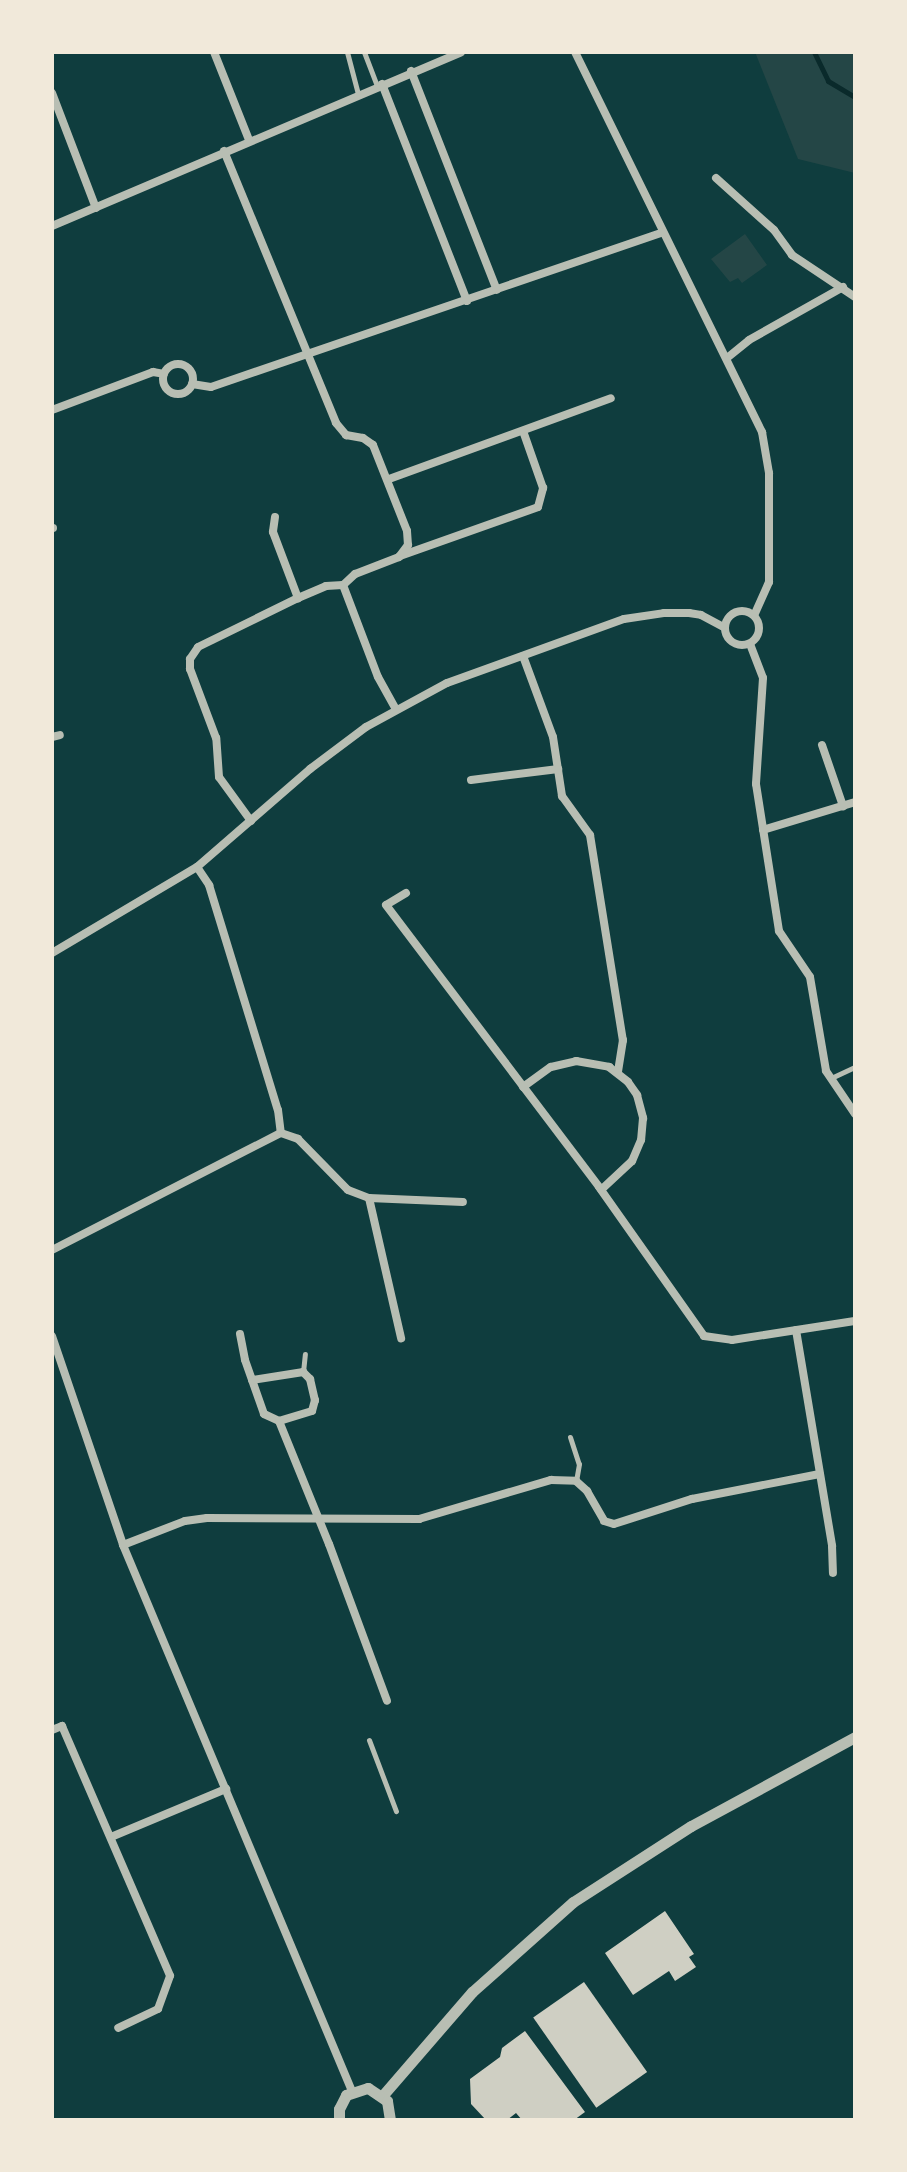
<!DOCTYPE html>
<style>
body{margin:0}
#map{position:relative;width:907px;height:2172px;overflow:hidden;background:#0f3d3e;font-family:"Work Sans",sans-serif}
div>[style]{position:absolute}
.green>*{inset:0;background:#244646}
.stream>*{height:5px;margin:-2.5px;padding:0 2.5px;transform-origin:2.5px;border-radius:2.5px;background:#0a2a2b}
.building>*{inset:0;background:#cfcfc3;transform-origin:0 0}
.service>*{height:5px;margin:-2.5px;padding:0 2.5px;transform-origin:2.5px;border-radius:2.5px;background:#b8beb3}
.minor>*{height:8px;margin:-4px;padding:0 4px;transform-origin:4px;border-radius:4px;background:#b8beb3}
.minor>.ring{margin:-4px;padding:0;box-sizing:content-box;background:none;border:8px solid #b8beb3;border-radius:50%}
.tertiary>*{height:11px;margin:-5.5px;padding:0 5.5px;transform-origin:5.5px;border-radius:5.5px;background:#b8beb3}
span{translate:-50% -50%;white-space:nowrap;text-align:center;line-height:1.15;-webkit-text-stroke:6px #f1e9da;paint-order:stroke}
.frame{position:absolute;inset:0;border:54px solid #f1e9da;pointer-events:none}
</style>
<div id="map">
<div class="green">
<div style="clip-path:polygon(755px 52px,855px 52px,855px 173px,798px 159px)"></div>
<div style="clip-path:polygon(745px 234px,767px 265px,742px 283px,738px 278px,730px 282px,711px 259px)"></div>
</div>
<div class="stream">
<div style="left:814px;top:52px;width:32px;rotate:64deg"></div>
<div style="left:828px;top:81px;width:31px;rotate:31deg"></div>
</div>
<div class="building">
<div style="clip-path:polygon(665px 1911px,694px 1954px,689px 1957px,696px 1967px,675px 1981px,669px 1971px,633px 1995px,605px 1953px)"></div>
<div style="left:584px;top:1982px;width:110px;height:62px;rotate:55deg"></div>
<div style="clip-path:polygon(525px 2031px,585px 2112px,574px 2120px,522px 2120px,516px 2113px,507px 2120px,486px 2120px,471px 2104px,470px 2079px,500px 2057px,502px 2048px)"></div>
</div>
<div class="service">
<div style="left:347px;top:52px;width:43px;rotate:75.3deg"></div>
<div style="left:364px;top:52px;width:36px;rotate:69deg"></div>
<div style="left:831px;top:1078px;width:26px;rotate:-25deg"></div>
<div style="left:303px;top:1372px;width:18px;rotate:-84deg"></div>
<div style="left:570px;top:1437px;width:28px;rotate:72deg"></div>
<div style="left:579px;top:1464px;width:17px;rotate:100deg"></div>
<div style="left:369px;top:1740px;width:76px;rotate:69.2deg"></div>
</div>
<div class="minor">
<div style="left:214px;top:52px;width:95px;rotate:68.3deg"></div>
<div style="left:575px;top:52px;width:424px;rotate:63.8deg"></div>
<div style="left:762px;top:432px;width:42px;rotate:80.3deg"></div>
<div style="left:769px;top:473px;width:109px;rotate:90deg"></div>
<div style="left:769px;top:582px;width:36px;rotate:114deg"></div>
<div style="left:411px;top:71px;width:235px;rotate:68.6deg"></div>
<div style="left:382px;top:84px;width:233px;rotate:68.6deg"></div>
<div style="left:52px;top:93px;width:123px;rotate:69.1deg"></div>
<div style="left:224px;top:151px;width:294px;rotate:67.6deg"></div>
<div style="left:336px;top:423px;width:16px;rotate:50deg"></div>
<div style="left:346px;top:435px;width:17px;rotate:10deg"></div>
<div style="left:363px;top:438px;width:12px;rotate:35deg"></div>
<div style="left:373px;top:445px;width:92px;rotate:68.4deg"></div>
<div style="left:407px;top:531px;width:14px;rotate:86deg"></div>
<div style="left:408px;top:545px;width:15px;rotate:127deg"></div>
<div style="left:399px;top:557px;width:47px;rotate:158.9deg"></div>
<div style="left:355px;top:574px;width:16px;rotate:137deg"></div>
<div style="left:343px;top:585px;width:98px;rotate:69.2deg"></div>
<div style="left:378px;top:677px;width:37px;rotate:61deg"></div>
<div style="left:716px;top:178px;width:78px;rotate:41.9deg"></div>
<div style="left:774px;top:230px;width:31px;rotate:54deg"></div>
<div style="left:792px;top:255px;width:76px;rotate:33.7deg"></div>
<div style="left:52px;top:226px;width:444px;rotate:-23deg"></div>
<div style="left:727px;top:358px;width:28px;rotate:-39deg"></div>
<div style="left:749px;top:340px;width:108px;rotate:-29.4deg"></div>
<div class="ring" style="left:163px;top:364px;width:22px;height:22px"></div>
<div style="left:192px;top:384px;width:19px;rotate:9deg"></div>
<div style="left:211px;top:387px;width:477px;rotate:-18.9deg"></div>
<div style="left:52px;top:410px;width:108px;rotate:-20.6deg"></div>
<div style="left:153px;top:372px;width:11px;rotate:10deg"></div>
<div style="left:389px;top:479px;width:236px;rotate:-20deg"></div>
<div style="left:275px;top:517px;width:15px;rotate:98deg"></div>
<div style="left:273px;top:532px;width:71px;rotate:69.3deg"></div>
<div style="left:52px;top:528px;width:1px"></div>
<div style="left:400px;top:556px;width:146px;rotate:-19.5deg"></div>
<div style="left:538px;top:507px;width:20px;rotate:-75deg"></div>
<div style="left:543px;top:488px;width:60px;rotate:-109.3deg"></div>
<div class="ring" style="left:725px;top:611px;width:26px;height:26px"></div>
<div style="left:750px;top:644px;width:36px;rotate:69deg"></div>
<div style="left:763px;top:678px;width:106px;rotate:93.8deg"></div>
<div style="left:756px;top:784px;width:149px;rotate:81.1deg"></div>
<div style="left:779px;top:931px;width:55px;rotate:56deg"></div>
<div style="left:810px;top:977px;width:95px;rotate:80.3deg"></div>
<div style="left:826px;top:1071px;width:52px;rotate:56deg"></div>
<div style="left:523px;top:656px;width:86px;rotate:69.7deg"></div>
<div style="left:553px;top:737px;width:60px;rotate:81.3deg"></div>
<div style="left:562px;top:796px;width:48px;rotate:54.3deg"></div>
<div style="left:590px;top:835px;width:208px;rotate:80.9deg"></div>
<div style="left:623px;top:1040px;width:32px;rotate:99deg"></div>
<div style="left:52px;top:737px;width:8px;rotate:-14deg"></div>
<div style="left:822px;top:745px;width:65px;rotate:71deg"></div>
<div style="left:471px;top:780px;width:88px;rotate:-7.2deg"></div>
<div style="left:251px;top:821px;width:54px;rotate:-126deg"></div>
<div style="left:219px;top:777px;width:39px;rotate:-94deg"></div>
<div style="left:216px;top:738px;width:74px;rotate:-110.6deg"></div>
<div style="left:190px;top:669px;width:10px;rotate:-90deg"></div>
<div style="left:190px;top:659px;width:14px;rotate:-56deg"></div>
<div style="left:198px;top:647px;width:111px;rotate:-26.1deg"></div>
<div style="left:298px;top:598px;width:30px;rotate:-23deg"></div>
<div style="left:326px;top:586px;width:17px;rotate:-3deg"></div>
<div style="left:763px;top:830px;width:96px;rotate:-16.9deg"></div>
<div style="left:197px;top:867px;width:22px;rotate:56deg"></div>
<div style="left:209px;top:885px;width:235px;rotate:73deg"></div>
<div style="left:278px;top:1110px;width:23px;rotate:83deg"></div>
<div style="left:406px;top:893px;width:23px;rotate:149deg"></div>
<div style="left:386px;top:905px;width:353px;rotate:52.9deg"></div>
<div style="left:599px;top:1187px;width:182px;rotate:54.8deg"></div>
<div style="left:704px;top:1336px;width:28px;rotate:8deg"></div>
<div style="left:732px;top:1340px;width:124px;rotate:-8.8deg"></div>
<div style="left:52px;top:953px;width:169px;rotate:-30.7deg"></div>
<div style="left:197px;top:867px;width:150px;rotate:-40.9deg"></div>
<div style="left:310px;top:769px;width:70px;rotate:-36.9deg"></div>
<div style="left:366px;top:727px;width:92px;rotate:-28.5deg"></div>
<div style="left:447px;top:683px;width:188px;rotate:-19.9deg"></div>
<div style="left:624px;top:619px;width:40px;rotate:-8.5deg"></div>
<div style="left:664px;top:613px;width:25px"></div>
<div style="left:689px;top:613px;width:12px;rotate:9deg"></div>
<div style="left:701px;top:615px;width:27px;rotate:28deg"></div>
<div style="left:523px;top:1087px;width:34px;rotate:-36deg"></div>
<div style="left:551px;top:1067px;width:26px;rotate:-13deg"></div>
<div style="left:576px;top:1061px;width:34px;rotate:10deg"></div>
<div style="left:609px;top:1067px;width:24px;rotate:38deg"></div>
<div style="left:628px;top:1082px;width:16px;rotate:55deg"></div>
<div style="left:637px;top:1095px;width:24px;rotate:75deg"></div>
<div style="left:643px;top:1118px;width:22px;rotate:95deg"></div>
<div style="left:641px;top:1140px;width:23px;rotate:113deg"></div>
<div style="left:632px;top:1161px;width:42px;rotate:136.9deg"></div>
<div style="left:369px;top:1198px;width:144px;rotate:77.1deg"></div>
<div style="left:52px;top:1250px;width:257px;rotate:-27.1deg"></div>
<div style="left:281px;top:1133px;width:18px;rotate:19deg"></div>
<div style="left:298px;top:1139px;width:71px;rotate:45.6deg"></div>
<div style="left:348px;top:1190px;width:22px;rotate:21deg"></div>
<div style="left:369px;top:1198px;width:94px;rotate:2.4deg"></div>
<div style="left:796px;top:1330px;width:219px;rotate:80.5deg"></div>
<div style="left:832px;top:1546px;width:27px;rotate:88deg"></div>
<div style="left:240px;top:1334px;width:26px;rotate:79deg"></div>
<div style="left:245px;top:1360px;width:57px;rotate:70.6deg"></div>
<div style="left:264px;top:1414px;width:17px;rotate:25deg"></div>
<div style="left:279px;top:1421px;width:133px;rotate:67.9deg"></div>
<div style="left:329px;top:1544px;width:167px;rotate:69.7deg"></div>
<div style="left:52px;top:1336px;width:221px;rotate:71.2deg"></div>
<div style="left:123px;top:1545px;width:592px;rotate:67.25deg"></div>
<div style="left:252px;top:1380px;width:52px;rotate:-8.9deg"></div>
<div style="left:303px;top:1372px;width:10px;rotate:45deg"></div>
<div style="left:310px;top:1379px;width:22px;rotate:77deg"></div>
<div style="left:315px;top:1400px;width:11px;rotate:105deg"></div>
<div style="left:312px;top:1411px;width:34px;rotate:163deg"></div>
<div style="left:123px;top:1545px;width:66px;rotate:-21.2deg"></div>
<div style="left:185px;top:1521px;width:22px;rotate:-8deg"></div>
<div style="left:207px;top:1518px;width:212px;rotate:0.3deg"></div>
<div style="left:419px;top:1519px;width:138px;rotate:-16.5deg"></div>
<div style="left:551px;top:1480px;width:25px;rotate:2deg"></div>
<div style="left:576px;top:1481px;width:15px;rotate:42deg"></div>
<div style="left:587px;top:1491px;width:34px;rotate:60deg"></div>
<div style="left:604px;top:1521px;width:10px;rotate:17deg"></div>
<div style="left:614px;top:1524px;width:82px;rotate:-17.8deg"></div>
<div style="left:692px;top:1499px;width:130px;rotate:-11.1deg"></div>
<div style="left:52px;top:1730px;width:11px;rotate:-22deg"></div>
<div style="left:62px;top:1726px;width:272px;rotate:66.6deg"></div>
<div style="left:170px;top:1976px;width:35px;rotate:110deg"></div>
<div style="left:158px;top:2009px;width:44px;rotate:154.6deg"></div>
<div style="left:111px;top:1837px;width:125px;rotate:-22.7deg"></div>
</div>
<div class="tertiary">
<div style="left:383px;top:2095px;width:136px;rotate:-49.2deg"></div>
<div style="left:472px;top:1992px;width:135px;rotate:-41.7deg"></div>
<div style="left:573px;top:1902px;width:140px;rotate:-32.8deg"></div>
<div style="left:691px;top:1826px;width:187px;rotate:-28.5deg"></div>
<div style="left:339px;top:2120px;width:11px;rotate:-90deg"></div>
<div style="left:339px;top:2109px;width:16px;rotate:-63deg"></div>
<div style="left:346px;top:2095px;width:23px;rotate:-18deg"></div>
<div style="left:368px;top:2088px;width:23px;rotate:34deg"></div>
<div style="left:387px;top:2101px;width:19px;rotate:81deg"></div>
</div>
<div class="frame"></div>
</div>
